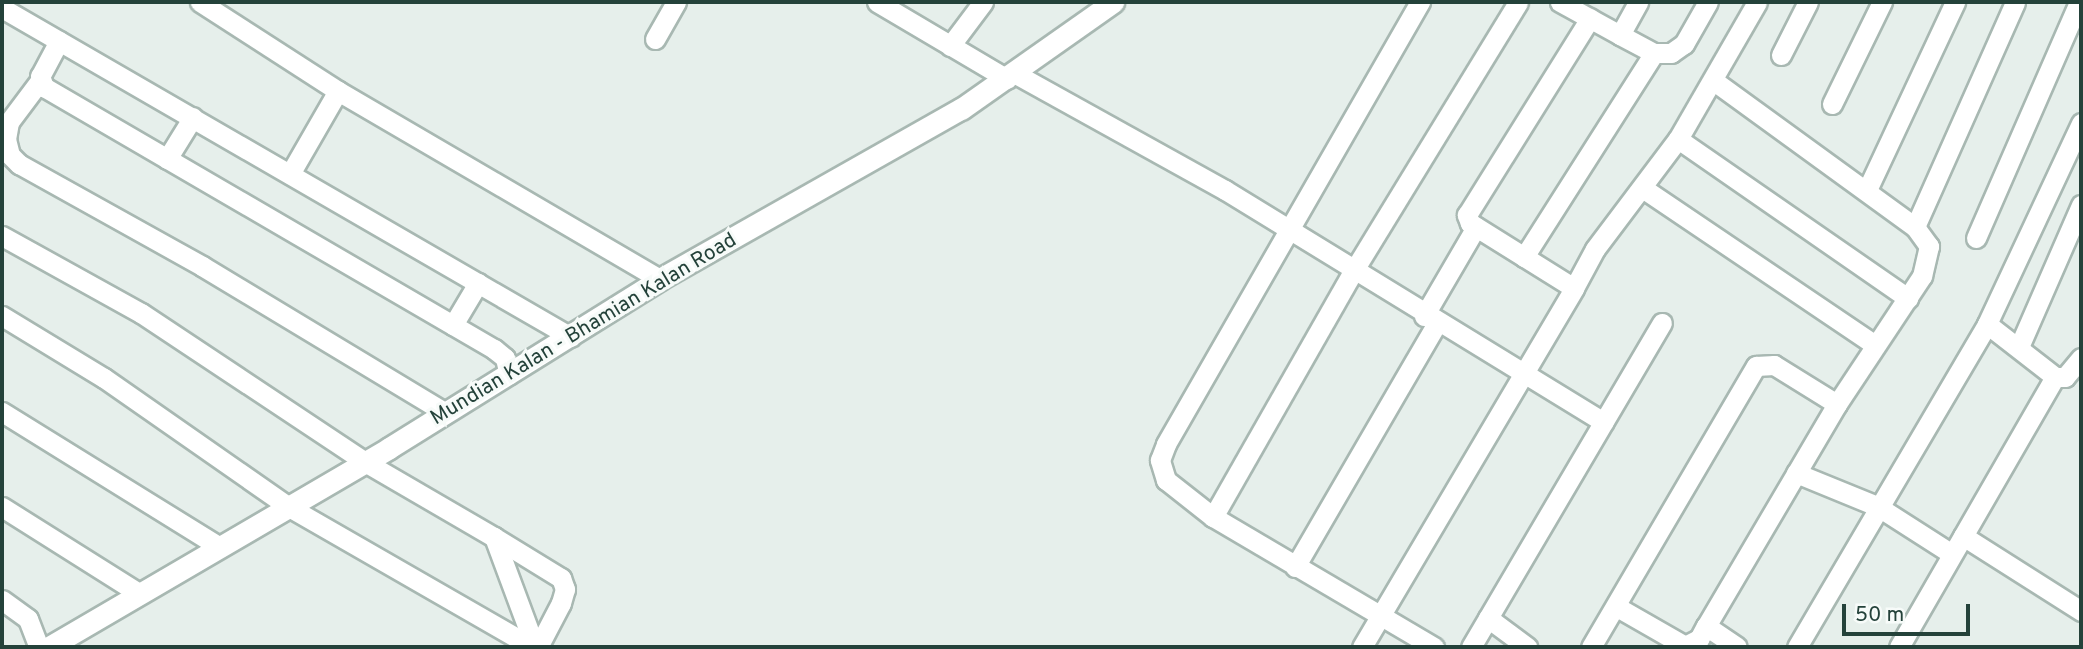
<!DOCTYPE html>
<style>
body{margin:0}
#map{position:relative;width:2083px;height:649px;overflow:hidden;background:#e6efeb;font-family:Overpass,sans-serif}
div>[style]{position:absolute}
.roads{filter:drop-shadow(2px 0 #a8b8b2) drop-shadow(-2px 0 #a8b8b2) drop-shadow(0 2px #a8b8b2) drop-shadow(0 -2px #a8b8b2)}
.street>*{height:19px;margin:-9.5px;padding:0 9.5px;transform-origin:9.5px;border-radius:9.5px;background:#fff}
.secondary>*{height:21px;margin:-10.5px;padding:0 10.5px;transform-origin:10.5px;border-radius:10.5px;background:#fff}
span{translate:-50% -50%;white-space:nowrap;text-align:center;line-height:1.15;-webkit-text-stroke:6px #f7fbf9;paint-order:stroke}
.street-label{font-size:21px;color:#24423a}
.frame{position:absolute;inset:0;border:4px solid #24423a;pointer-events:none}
.scale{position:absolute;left:1842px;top:604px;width:128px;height:32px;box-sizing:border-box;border:4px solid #24423a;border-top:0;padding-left:9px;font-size:21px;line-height:24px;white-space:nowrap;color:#24423a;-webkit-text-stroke:5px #f7fbf9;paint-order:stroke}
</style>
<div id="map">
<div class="roads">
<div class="street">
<div style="left:200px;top:2px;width:164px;rotate:32.8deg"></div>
<div style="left:338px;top:91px;width:373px;rotate:30.3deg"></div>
<div style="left:877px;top:2px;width:151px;rotate:30.6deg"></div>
<div style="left:1560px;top:2px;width:68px;rotate:28.8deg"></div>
<div style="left:1620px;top:35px;width:38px;rotate:-61deg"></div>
<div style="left:2px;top:8px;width:657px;rotate:30.04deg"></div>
<div style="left:1620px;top:35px;width:38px;rotate:28deg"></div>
<div style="left:1654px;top:53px;width:17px"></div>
<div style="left:1671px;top:53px;width:16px;rotate:-35deg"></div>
<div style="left:1684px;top:44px;width:48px;rotate:-60.3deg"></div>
<div style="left:655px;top:39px;width:43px;rotate:-60.4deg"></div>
<div style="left:59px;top:41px;width:40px;rotate:118deg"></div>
<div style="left:40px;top:76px;width:12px;rotate:70deg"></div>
<div style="left:44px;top:87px;width:521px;rotate:30.21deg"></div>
<div style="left:494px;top:349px;width:14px;rotate:39deg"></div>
<div style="left:505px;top:358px;width:17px;rotate:77deg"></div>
<div style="left:950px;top:46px;width:55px;rotate:-53.1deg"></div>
<div style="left:1781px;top:55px;width:59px;rotate:-63deg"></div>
<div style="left:1014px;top:73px;width:241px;rotate:29deg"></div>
<div style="left:1225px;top:190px;width:444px;rotate:31.5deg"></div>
<div style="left:1714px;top:81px;width:248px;rotate:36deg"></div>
<div style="left:1915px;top:227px;width:24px;rotate:54deg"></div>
<div style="left:1929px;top:246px;width:31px;rotate:103deg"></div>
<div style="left:1922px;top:276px;width:154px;rotate:123.6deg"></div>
<div style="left:1837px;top:404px;width:258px;rotate:120.5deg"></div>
<div style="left:1706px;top:626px;width:37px;rotate:34deg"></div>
<div style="left:39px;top:82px;width:50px;rotate:126.9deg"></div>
<div style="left:9px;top:122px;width:17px;rotate:100deg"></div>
<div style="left:6px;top:139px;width:16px;rotate:76deg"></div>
<div style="left:10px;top:155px;width:13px;rotate:45deg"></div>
<div style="left:19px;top:164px;width:210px;rotate:29.1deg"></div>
<div style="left:202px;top:266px;width:285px;rotate:31.1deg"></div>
<div style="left:1832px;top:104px;width:114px;rotate:-63.9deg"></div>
<div style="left:1678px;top:139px;width:280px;rotate:34.7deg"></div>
<div style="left:167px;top:159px;width:49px;rotate:-58.2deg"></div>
<div style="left:290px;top:174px;width:96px;rotate:-60deg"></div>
<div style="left:1644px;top:189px;width:279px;rotate:34deg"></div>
<div style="left:1867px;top:190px;width:208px;rotate:-64.9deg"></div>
<div style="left:1915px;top:227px;width:246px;rotate:-66deg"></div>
<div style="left:2px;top:236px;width:159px;rotate:29deg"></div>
<div style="left:141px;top:313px;width:269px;rotate:33.6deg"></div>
<div style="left:365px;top:462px;width:149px;rotate:30.2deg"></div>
<div style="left:494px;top:537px;width:117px;rotate:69.6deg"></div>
<div style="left:1976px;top:238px;width:257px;rotate:-66.4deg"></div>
<div style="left:1524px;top:257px;width:242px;rotate:-57.5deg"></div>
<div style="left:1574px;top:288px;width:44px;rotate:-61.7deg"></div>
<div style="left:1595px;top:249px;width:138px;rotate:-53deg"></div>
<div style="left:1678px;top:139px;width:158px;rotate:-60deg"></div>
<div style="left:2px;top:316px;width:119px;rotate:31.3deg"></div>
<div style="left:104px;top:378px;width:226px;rotate:34.9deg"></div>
<div style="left:289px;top:507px;width:280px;rotate:29.9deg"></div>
<div style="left:1424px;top:316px;width:103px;rotate:-59.7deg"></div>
<div style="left:1987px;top:324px;width:222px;rotate:-64.9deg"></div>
<div style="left:453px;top:325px;width:49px;rotate:-59.2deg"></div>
<div style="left:2019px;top:347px;width:155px;rotate:-66.4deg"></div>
<div style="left:2px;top:412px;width:256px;rotate:31.8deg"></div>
<div style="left:1796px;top:473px;width:87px;rotate:22.2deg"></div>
<div style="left:1877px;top:506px;width:89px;rotate:32.6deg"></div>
<div style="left:2px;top:507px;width:163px;rotate:32.2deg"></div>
<div style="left:1213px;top:517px;width:60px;rotate:-141.8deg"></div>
<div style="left:1166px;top:480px;width:21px;rotate:-107deg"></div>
<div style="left:1160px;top:460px;width:17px;rotate:-69deg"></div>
<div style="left:1166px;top:444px;width:510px;rotate:-60.12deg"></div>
<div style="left:1963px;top:536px;width:140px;rotate:32.4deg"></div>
<div style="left:494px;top:537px;width:79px;rotate:31.5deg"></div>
<div style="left:561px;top:578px;width:12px;rotate:70deg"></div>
<div style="left:565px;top:589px;width:15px;rotate:106deg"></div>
<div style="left:561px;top:603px;width:50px;rotate:117.6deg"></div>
<div style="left:1295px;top:567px;width:282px;rotate:-59.8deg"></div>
<div style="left:2px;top:600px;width:32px;rotate:36deg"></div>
<div style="left:28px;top:619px;width:30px;rotate:69deg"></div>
<div style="left:1617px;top:607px;width:78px;rotate:29.8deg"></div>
<div style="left:1685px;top:646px;width:16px;rotate:-27deg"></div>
<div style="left:1699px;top:639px;width:15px;rotate:-62deg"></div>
<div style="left:1488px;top:618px;width:49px;rotate:36.6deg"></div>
<div style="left:1362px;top:647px;width:417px;rotate:-59.4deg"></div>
<div style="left:1574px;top:288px;width:123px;rotate:-148deg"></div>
<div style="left:1470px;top:223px;width:9px;rotate:-111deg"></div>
<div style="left:1467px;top:215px;width:232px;rotate:-58deg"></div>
<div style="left:1434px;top:647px;width:256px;rotate:-149.5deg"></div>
<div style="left:1213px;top:517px;width:284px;rotate:-60.3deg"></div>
<div style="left:1354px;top:270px;width:314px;rotate:-58.5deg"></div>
<div style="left:1471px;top:647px;width:376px;rotate:-59.5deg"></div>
<div style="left:1591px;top:647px;width:326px;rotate:-59.6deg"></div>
<div style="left:1756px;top:366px;width:18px;rotate:-3deg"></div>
<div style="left:1774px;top:365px;width:74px;rotate:31.8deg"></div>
<div style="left:1797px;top:647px;width:375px;rotate:-59.5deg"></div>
<div style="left:1987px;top:324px;width:86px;rotate:37.9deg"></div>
<div style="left:1899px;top:647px;width:312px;rotate:-60deg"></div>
<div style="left:2055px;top:377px;width:10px"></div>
<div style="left:2065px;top:377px;width:25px;rotate:-50deg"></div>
</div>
<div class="secondary">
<div style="left:49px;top:647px;width:394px;rotate:-30.3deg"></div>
<div style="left:389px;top:448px;width:319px;rotate:-31.9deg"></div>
<div style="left:660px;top:279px;width:346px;rotate:-29.5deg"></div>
<div style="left:961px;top:109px;width:186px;rotate:-35.1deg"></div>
</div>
</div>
<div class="street-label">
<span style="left:584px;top:330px;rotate:-31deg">Mundian Kalan - Bhamian Kalan Road</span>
</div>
<div class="frame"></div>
<div class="scale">50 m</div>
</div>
